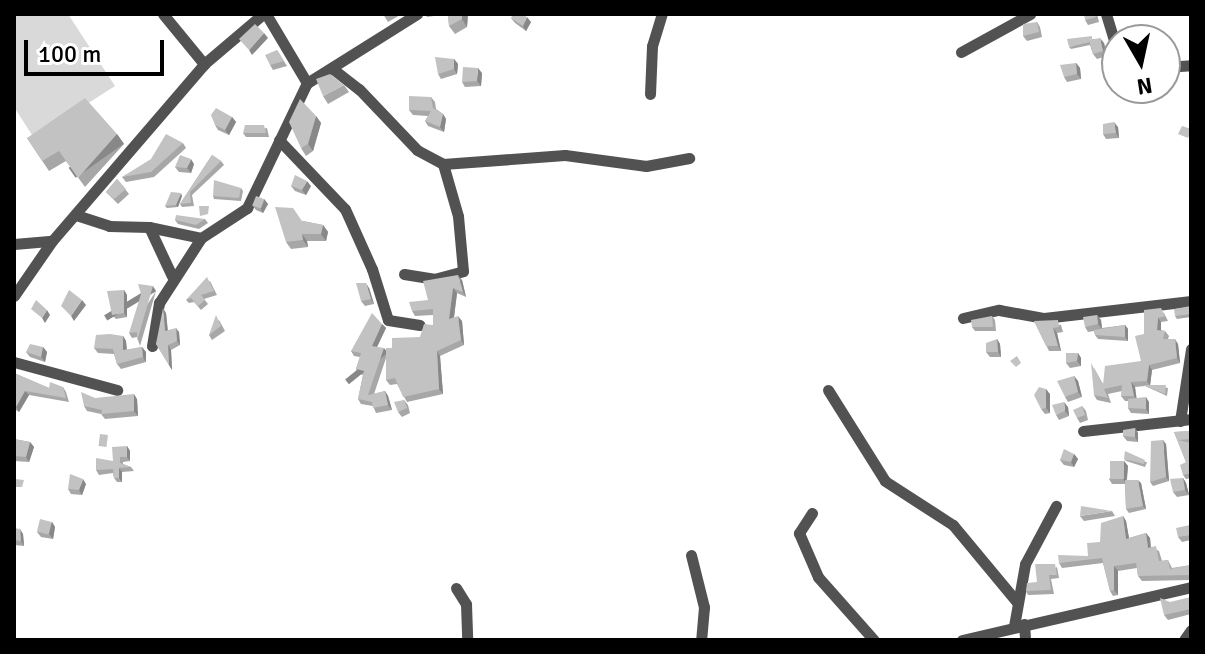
<!DOCTYPE html>
<style>
body{margin:0}
#map{position:relative;width:1205px;height:654px;overflow:hidden;background:#fff;font-family:Signika,sans-serif}
div>[style]{position:absolute}
.green>*{inset:0;background:#d9d9d9}
.minor>*{height:11px;margin:-5.5px;padding:0 5.5px;transform-origin:5.5px;border-radius:5.5px;background:#525252}
.wall>*{inset:0;background:#a7a7a7}
.shaded-wall>*{inset:0;background:#888;transform-origin:0 0}
.building>*{inset:0;background:#c2c2c2;transform-origin:0 0}
span{translate:-50% -50%;white-space:nowrap;text-align:center;line-height:1.15;-webkit-text-stroke:8px #fff;paint-order:stroke}
.frame{position:absolute;inset:0;border:16px solid #000;pointer-events:none}
.north{position:absolute;left:1101px;top:24px;width:80px;height:80px;box-sizing:border-box;background:#fff;border:2px solid #999;border-radius:50%;rotate:171deg;font-size:22px;font-weight:700;line-height:32px;text-align:center;color:#000}
.north::after{content:'';display:block;margin:auto;width:28px;height:36px;background:#000;clip-path:polygon(50% 0,100% 100%,50% 72%,0 100%)}
.scale{position:absolute;left:24px;top:40px;width:140px;height:36px;box-sizing:border-box;border:4px solid #000;border-top:0;padding-left:10px;font-size:24px;line-height:28px;white-space:nowrap;color:#000;-webkit-text-stroke:6px #fff;paint-order:stroke}
</style>
<div id="map">
<div class="green">
<div style="clip-path:polygon(14px 14px,68px 14px,115px 86px,34px 138px,14px 107px)"></div>
</div>
<div class="minor">
<div style="left:163px;top:14px;width:65px;rotate:50.6deg"></div>
<div style="left:1106px;top:14px;width:38px;rotate:73deg"></div>
<div style="left:961px;top:52px;width:79px;rotate:-28.8deg"></div>
<div style="left:1165px;top:67px;width:26px;rotate:-4deg"></div>
<div style="left:333px;top:69px;width:33px;rotate:38deg"></div>
<div style="left:359px;top:89px;width:84px;rotate:46.4deg"></div>
<div style="left:417px;top:150px;width:30px;rotate:28deg"></div>
<div style="left:443px;top:164px;width:122px;rotate:-4.2deg"></div>
<div style="left:565px;top:155px;width:82px;rotate:7.7deg"></div>
<div style="left:646px;top:166px;width:44px;rotate:-10.5deg"></div>
<div style="left:307px;top:83px;width:130px;rotate:-32.1deg"></div>
<div style="left:650px;top:94px;width:48px;rotate:-87.6deg"></div>
<div style="left:652px;top:46px;width:34px;rotate:-73deg"></div>
<div style="left:279px;top:140px;width:95px;rotate:46.3deg"></div>
<div style="left:345px;top:209px;width:66px;rotate:65.8deg"></div>
<div style="left:372px;top:269px;width:53px;rotate:72.6deg"></div>
<div style="left:388px;top:320px;width:32px;rotate:9deg"></div>
<div style="left:76px;top:215px;width:35px;rotate:18deg"></div>
<div style="left:109px;top:226px;width:40px;rotate:1.4deg"></div>
<div style="left:149px;top:227px;width:53px;rotate:11.9deg"></div>
<div style="left:201px;top:238px;width:55px;rotate:-33.1deg"></div>
<div style="left:247px;top:208px;width:139px;rotate:-64.4deg"></div>
<div style="left:307px;top:83px;width:80px;rotate:-120.7deg"></div>
<div style="left:149px;top:227px;width:54px;rotate:64.9deg"></div>
<div style="left:14px;top:244px;width:38px;rotate:-5deg"></div>
<div style="left:404px;top:274px;width:30px;rotate:9deg"></div>
<div style="left:434px;top:279px;width:30px;rotate:-15deg"></div>
<div style="left:463px;top:271px;width:55px;rotate:-95.2deg"></div>
<div style="left:458px;top:216px;width:54px;rotate:-106.1deg"></div>
<div style="left:14px;top:296px;width:67px;rotate:-55.4deg"></div>
<div style="left:52px;top:241px;width:233px;rotate:-49.3deg"></div>
<div style="left:204px;top:64px;width:77px;rotate:-40.3deg"></div>
<div style="left:963px;top:318px;width:37px;rotate:-13deg"></div>
<div style="left:999px;top:310px;width:46px;rotate:10.1deg"></div>
<div style="left:1044px;top:318px;width:148px;rotate:-6.6deg"></div>
<div style="left:152px;top:346px;width:44px;rotate:-80.8deg"></div>
<div style="left:159px;top:303px;width:77px;rotate:-57.1deg"></div>
<div style="left:14px;top:362px;width:107px;rotate:15.2deg"></div>
<div style="left:828px;top:390px;width:107px;rotate:57.9deg"></div>
<div style="left:885px;top:481px;width:81px;rotate:32.9deg"></div>
<div style="left:953px;top:525px;width:100px;rotate:50.3deg"></div>
<div style="left:1180px;top:421px;width:73px;rotate:-81.3deg"></div>
<div style="left:1083px;top:431px;width:109px;rotate:-6.3deg"></div>
<div style="left:812px;top:513px;width:24px;rotate:123deg"></div>
<div style="left:799px;top:533px;width:48px;rotate:66.6deg"></div>
<div style="left:818px;top:577px;width:84px;rotate:48.4deg"></div>
<div style="left:691px;top:555px;width:54px;rotate:76deg"></div>
<div style="left:704px;top:607px;width:33px;rotate:95deg"></div>
<div style="left:456px;top:588px;width:19px;rotate:58deg"></div>
<div style="left:466px;top:604px;width:36px;rotate:88deg"></div>
<div style="left:1024px;top:624px;width:16px;rotate:86deg"></div>
<div style="left:1014px;top:626px;width:63px;rotate:-79.9deg"></div>
<div style="left:1025px;top:564px;width:66px;rotate:-61.9deg"></div>
<div style="left:962px;top:640px;width:235px;rotate:-13deg"></div>
<div style="left:1184px;top:640px;width:12px;rotate:-55deg"></div>
</div>
<div class="wall">
<div style="clip-path:polygon(383px 14px,402px 14px,388px 22px)"></div>
<div style="clip-path:polygon(425px 14px,468px 14px,467px 27px,455px 34px,449px 26px,448px 14px,427px 17px)"></div>
<div style="clip-path:polygon(1097px 14px,1099px 22px,1088px 25px,1085px 20px)"></div>
<div style="clip-path:polygon(511px 18px,531px 22px,526px 31px,515px 23px)"></div>
<div style="clip-path:polygon(1037px 22px,1040px 27px,1042px 37px,1027px 41px,1023px 36px)"></div>
<div style="clip-path:polygon(1093px 39px,1104px 43px,1107px 56px,1097px 59px,1093px 54px,1090px 45px,1071px 49px,1069px 47px)"></div>
<div style="clip-path:polygon(277px 50px,287px 66px,273px 70px,270px 65px)"></div>
<div style="clip-path:polygon(454px 59px,458px 64px,457px 74px,441px 79px,438px 74px)"></div>
<div style="clip-path:polygon(1076px 63px,1080px 68px,1081px 79px,1067px 82px,1064px 77px)"></div>
<div style="clip-path:polygon(482px 73px,481px 86px,465px 87px,462px 82px)"></div>
<div style="clip-path:polygon(344px 85px,349px 92px,328px 104px,323px 96px)"></div>
<div style="clip-path:polygon(1117px 88px,1124px 88px,1126px 93px,1117px 95px,1114px 90px)"></div>
<div style="clip-path:polygon(431px 97px,435px 102px,436px 109px,443px 114px,446px 119px,444px 132px,428px 126px,425px 121px,428px 116px,413px 115px,409px 110px)"></div>
<div style="clip-path:polygon(316px 116px,321px 123px,313px 151px,306px 156px,301px 148px)"></div>
<div style="clip-path:polygon(232px 117px,236px 122px,229px 135px,218px 130px,215px 125px)"></div>
<div style="clip-path:polygon(1118px 127px,1119px 138px,1106px 139px,1103px 134px)"></div>
<div style="clip-path:polygon(267px 128px,269px 137px,246px 137px,243px 133px)"></div>
<div style="clip-path:polygon(117px 134px,124px 144px,85px 187px,66px 161px,49px 171px,27px 138px)"></div>
<div style="clip-path:polygon(183px 143px,186px 148px,154px 177px,126px 182px,122px 177px)"></div>
<div style="clip-path:polygon(212px 155px,221px 161px,224px 165px,192px 195px,194px 206px,182px 207px,180px 204px)"></div>
<div style="clip-path:polygon(194px 164px,191px 173px,179px 172px,175px 167px)"></div>
<div style="clip-path:polygon(117px 179px,129px 194px,118px 204px,106px 192px)"></div>
<div style="clip-path:polygon(291px 186px,311px 186px,306px 195px,295px 191px)"></div>
<div style="clip-path:polygon(241px 188px,243px 191px,241px 201px,214px 199px,213px 196px)"></div>
<div style="clip-path:polygon(182px 196px,178px 207px,167px 208px,165px 206px)"></div>
<div style="clip-path:polygon(264px 199px,268px 204px,263px 213px,256px 210px,252px 205px)"></div>
<div style="clip-path:polygon(205px 219px,208px 223px,199px 229px,178px 224px,175px 220px)"></div>
<div style="clip-path:polygon(303px 221px,323px 225px,328px 232px,326px 241px,307px 241px,308px 247px,291px 249px,286px 242px)"></div>
<div style="clip-path:polygon(462px 280px,466px 297px,457px 293px,454px 318px,462px 321px,464px 345px,440px 356px,443px 394px,407px 402px,397px 384px,390px 385px,386px 380px,386px 358px,374px 394px,385px 391px,388px 396px,392px 410px,376px 413px,373px 406px,361px 404px,358px 399px,363px 375px,359px 374px,356px 369px,360px 357px,354px 356px,351px 351px,382px 324px,386px 328px,377px 347px,386px 350px,420px 337px,433px 325px,433px 315px,415px 316px,412px 311px)"></div>
<div style="clip-path:polygon(210px 281px,217px 295px,204px 299px,208px 304px,201px 310px,194px 302px,189px 303px,186px 300px)"></div>
<div style="clip-path:polygon(369px 288px,374px 304px,365px 306px,361px 301px)"></div>
<div style="clip-path:polygon(124px 290px,127px 295px,127px 317px,116px 319px,112px 315px)"></div>
<div style="clip-path:polygon(156px 291px,140px 346px,137px 337px,132px 338px,129px 333px)"></div>
<div style="clip-path:polygon(1191px 306px,1191px 317px,1177px 319px,1175px 316px)"></div>
<div style="clip-path:polygon(1144px 310px,1164px 313px,1168px 321px,1161px 322px,1161px 330px,1165px 331px,1169px 336px,1168px 339px,1178px 344px,1180px 363px,1152px 370px,1150px 385px,1168px 388px,1167px 396px,1145px 386px,1135px 387px,1136px 398px,1149px 402px,1149px 414px,1131px 413px,1128px 408px,1128px 401px,1125px 401px,1121px 396px,1122px 391px,1108px 394px,1111px 403px,1097px 400px,1094px 395px,1094px 368px,1103px 384px,1141px 361px,1144px 334px)"></div>
<div style="clip-path:polygon(166px 313px,168px 330px,179px 332px,180px 345px,171px 350px,172px 370px,156px 344px)"></div>
<div style="clip-path:polygon(1097px 315px,1101px 320px,1102px 328px,1125px 325px,1128px 329px,1128px 341px,1098px 339px,1095px 335px,1094px 331px,1088px 332px,1085px 327px)"></div>
<div style="clip-path:polygon(992px 316px,995px 320px,996px 331px,975px 331px,972px 327px)"></div>
<div style="clip-path:polygon(219px 320px,225px 331px,212px 340px,209px 335px)"></div>
<div style="clip-path:polygon(1034px 321px,1061px 325px,1063px 332px,1057px 333px,1061px 351px,1049px 351px)"></div>
<div style="clip-path:polygon(123px 336px,126px 341px,127px 350px,142px 347px,146px 352px,146px 362px,121px 369px,117px 364px,114px 354px,98px 353px,94px 348px)"></div>
<div style="clip-path:polygon(997px 339px,1000px 344px,1001px 357px,990px 357px,986px 352px)"></div>
<div style="clip-path:polygon(43px 347px,47px 352px,45px 362px,30px 357px,26px 352px)"></div>
<div style="clip-path:polygon(1078px 353px,1081px 358px,1081px 366px,1070px 368px,1066px 363px)"></div>
<div style="clip-path:polygon(14px 373px,49px 388px,63px 387px,66px 392px,69px 402px,29px 395px,19px 412px,14px 409px)"></div>
<div style="clip-path:polygon(1074px 376px,1078px 381px,1082px 397px,1068px 402px,1065px 397px)"></div>
<div style="clip-path:polygon(1050px 394px,1050px 413px,1045px 414px,1041px 409px)"></div>
<div style="clip-path:polygon(95px 398px,137px 399px,138px 416px,105px 419px,101px 414px,87px 411px,84px 406px)"></div>
<div style="clip-path:polygon(404px 400px,408px 405px,410px 413px,402px 417px,398px 412px)"></div>
<div style="clip-path:polygon(1082px 406px,1086px 411px,1088px 420px,1080px 423px,1077px 418px)"></div>
<div style="clip-path:polygon(1068px 407px,1069px 416px,1059px 420px,1056px 415px)"></div>
<div style="clip-path:polygon(1135px 428px,1138px 433px,1138px 442px,1127px 441px,1123px 436px)"></div>
<div style="clip-path:polygon(1191px 431px,1191px 478px,1186px 479px,1183px 475px,1186px 462px,1174px 432px)"></div>
<div style="clip-path:polygon(14px 439px,30px 442px,34px 447px,29px 462px,14px 461px)"></div>
<div style="clip-path:polygon(1166px 444px,1169px 481px,1153px 486px,1150px 482px)"></div>
<div style="clip-path:polygon(127px 446px,130px 451px,130px 461px,123px 462px,123px 464px,131px 467px,134px 471px,122px 472px,122px 482px,117px 482px,114px 478px,113px 473px,99px 475px,96px 470px,113px 461px)"></div>
<div style="clip-path:polygon(1074px 454px,1078px 459px,1074px 467px,1064px 465px,1060px 460px)"></div>
<div style="clip-path:polygon(1124px 459px,1147px 462px,1145px 467px,1126px 461px)"></div>
<div style="clip-path:polygon(1124px 461px,1128px 466px,1127px 480px,1141px 483px,1146px 509px,1129px 513px,1126px 509px,1125px 484px,1112px 484px,1109px 479px)"></div>
<div style="clip-path:polygon(1183px 478px,1186px 483px,1189px 495px,1177px 497px,1173px 492px)"></div>
<div style="clip-path:polygon(86px 484px,82px 495px,71px 494px,68px 489px)"></div>
<div style="clip-path:polygon(1112px 511px,1115px 516px,1084px 521px,1080px 516px)"></div>
<div style="clip-path:polygon(1123px 516px,1126px 521px,1129px 538px,1146px 533px,1150px 538px,1151px 547px,1159px 551px,1162px 561px,1168px 560px,1172px 568px,1191px 565px,1191px 580px,1142px 581px,1138px 576px,1137px 568px,1118px 571px,1118px 595px,1113px 596px,1110px 591px,1103px 563px,1062px 568px,1059px 563px,1088px 556px)"></div>
<div style="clip-path:polygon(52px 522px,55px 527px,53px 539px,41px 537px,37px 532px)"></div>
<div style="clip-path:polygon(1191px 527px,1191px 540px,1182px 542px,1178px 537px)"></div>
<div style="clip-path:polygon(14px 528px,23px 534px,24px 546px,14px 545px)"></div>
<div style="clip-path:polygon(1057px 567px,1059px 578px,1051px 579px,1054px 594px,1028px 595px,1026px 591px)"></div>
<div style="clip-path:polygon(1191px 597px,1191px 614px,1168px 620px,1164px 615px)"></div>
</div>
<div class="shaded-wall">
<div style="clip-path:polygon(462px 14px,468px 14px,467px 27px,462px 19px)"></div>
<div style="clip-path:polygon(527px 17px,531px 22px,526px 31px,523px 26px)"></div>
<div style="clip-path:polygon(264px 33px,268px 38px,252px 55px,249px 50px)"></div>
<div style="clip-path:polygon(1100px 38px,1104px 43px,1107px 56px,1103px 51px)"></div>
<div style="clip-path:polygon(454px 59px,458px 64px,457px 74px,454px 69px)"></div>
<div style="clip-path:polygon(1076px 63px,1080px 68px,1081px 79px,1077px 74px)"></div>
<div style="clip-path:polygon(478px 68px,482px 73px,481px 86px,477px 81px)"></div>
<div style="clip-path:polygon(443px 114px,446px 119px,444px 132px,440px 127px)"></div>
<div style="clip-path:polygon(316px 116px,321px 123px,313px 151px,308px 144px)"></div>
<div style="clip-path:polygon(232px 117px,236px 122px,229px 135px,225px 130px)"></div>
<div style="clip-path:polygon(1114px 122px,1118px 127px,1119px 138px,1116px 133px)"></div>
<div style="left:117px;top:134px;width:12px;height:59px;rotate:55deg"></div>
<div style="clip-path:polygon(191px 159px,194px 164px,191px 173px,187px 168px)"></div>
<div style="clip-path:polygon(307px 181px,311px 186px,306px 195px,302px 190px)"></div>
<div style="clip-path:polygon(181px 193px,182px 196px,178px 207px,176px 205px)"></div>
<div style="clip-path:polygon(264px 199px,268px 204px,263px 213px,260px 208px)"></div>
<div style="clip-path:polygon(323px 225px,328px 232px,326px 241px,321px 234px)"></div>
<div style="clip-path:polygon(302px 234px,307px 241px,308px 247px,303px 240px)"></div>
<div style="clip-path:polygon(458px 275px,462px 280px,466px 297px,463px 292px)"></div>
<div style="clip-path:polygon(366px 283px,369px 288px,374px 304px,371px 299px)"></div>
<div style="left:153px;top:286px;width:6px;height:57px;rotate:59deg"></div>
<div style="clip-path:polygon(453px 288px,457px 293px,453px 324px,449px 319px)"></div>
<div style="clip-path:polygon(124px 290px,127px 295px,127px 317px,124px 313px)"></div>
<div style="clip-path:polygon(82px 300px,86px 305px,74px 321px,71px 316px)"></div>
<div style="clip-path:polygon(163px 308px,166px 313px,168px 336px,165px 331px)"></div>
<div style="clip-path:polygon(47px 310px,50px 315px,45px 323px,42px 318px)"></div>
<div style="clip-path:polygon(1097px 315px,1101px 320px,1102px 329px,1098px 324px)"></div>
<div style="clip-path:polygon(458px 316px,462px 321px,464px 345px,461px 340px)"></div>
<div style="clip-path:polygon(1158px 318px,1161px 322px,1161px 335px,1157px 330px)"></div>
<div style="clip-path:polygon(382px 324px,386px 328px,375px 351px,372px 346px)"></div>
<div style="clip-path:polygon(1125px 325px,1128px 329px,1128px 341px,1125px 337px)"></div>
<div style="clip-path:polygon(176px 328px,179px 332px,180px 345px,177px 341px)"></div>
<div style="clip-path:polygon(1053px 328px,1057px 333px,1061px 351px,1058px 346px)"></div>
<div style="clip-path:polygon(123px 336px,126px 341px,127px 355px,123px 350px)"></div>
<div style="clip-path:polygon(997px 339px,1000px 344px,1001px 357px,998px 352px)"></div>
<div style="clip-path:polygon(1175px 339px,1178px 344px,1180px 363px,1177px 358px)"></div>
<div style="clip-path:polygon(168px 345px,171px 350px,172px 370px,169px 365px)"></div>
<div style="clip-path:polygon(43px 347px,47px 352px,45px 362px,41px 357px)"></div>
<div style="clip-path:polygon(142px 347px,146px 352px,146px 362px,143px 357px)"></div>
<div style="left:384px;top:348px;width:6px;height:50px;rotate:51deg"></div>
<div style="clip-path:polygon(437px 351px,440px 356px,443px 394px,439px 389px)"></div>
<div style="clip-path:polygon(1078px 353px,1081px 358px,1081px 366px,1077px 361px)"></div>
<div style="clip-path:polygon(1149px 365px,1152px 370px,1150px 386px,1147px 381px)"></div>
<div style="clip-path:polygon(1074px 376px,1078px 381px,1082px 397px,1078px 392px)"></div>
<div style="clip-path:polygon(1131px 382px,1135px 387px,1137px 401px,1134px 396px)"></div>
<div style="clip-path:polygon(1046px 389px,1050px 394px,1050px 413px,1046px 408px)"></div>
<div style="clip-path:polygon(25px 391px,29px 395px,19px 412px,16px 407px)"></div>
<div style="clip-path:polygon(385px 391px,388px 396px,392px 410px,388px 405px)"></div>
<div style="clip-path:polygon(134px 394px,137px 399px,138px 416px,134px 411px)"></div>
<div style="clip-path:polygon(1146px 397px,1149px 402px,1149px 414px,1146px 409px)"></div>
<div style="clip-path:polygon(1064px 402px,1068px 407px,1069px 416px,1065px 411px)"></div>
<div style="clip-path:polygon(1135px 428px,1138px 433px,1138px 442px,1135px 437px)"></div>
<div style="clip-path:polygon(1163px 440px,1166px 444px,1169px 481px,1166px 477px)"></div>
<div style="clip-path:polygon(30px 442px,34px 447px,29px 462px,26px 457px)"></div>
<div style="clip-path:polygon(127px 446px,130px 451px,130px 461px,127px 457px)"></div>
<div style="clip-path:polygon(1074px 454px,1078px 459px,1074px 467px,1071px 462px)"></div>
<div style="clip-path:polygon(1124px 461px,1128px 466px,1126px 484px,1123px 479px)"></div>
<div style="clip-path:polygon(119px 468px,122px 472px,122px 482px,119px 478px)"></div>
<div style="clip-path:polygon(1183px 478px,1186px 483px,1189px 495px,1185px 490px)"></div>
<div style="clip-path:polygon(83px 479px,86px 484px,82px 495px,79px 490px)"></div>
<div style="clip-path:polygon(1138px 480px,1141px 483px,1146px 509px,1143px 506px)"></div>
<div style="clip-path:polygon(1123px 516px,1126px 521px,1130px 544px,1126px 539px)"></div>
<div style="clip-path:polygon(52px 522px,55px 527px,53px 539px,49px 534px)"></div>
<div style="clip-path:polygon(20px 529px,23px 534px,24px 546px,21px 541px)"></div>
<div style="clip-path:polygon(1146px 533px,1150px 538px,1151px 553px,1148px 548px)"></div>
<div style="clip-path:polygon(1114px 566px,1118px 571px,1118px 595px,1114px 590px)"></div>
</div>
<div class="building">
<div style="clip-path:polygon(448px 14px,462px 14px,462px 19px,449px 26px)"></div>
<div style="clip-path:polygon(513px 14px,522px 14px,527px 17px,523px 26px,511px 18px)"></div>
<div style="clip-path:polygon(1084px 14px,1095px 14px,1096px 17px,1085px 20px)"></div>
<div style="clip-path:polygon(1037px 22px,1039px 32px,1023px 36px,1023px 24px)"></div>
<div style="clip-path:polygon(255px 24px,264px 33px,249px 50px,239px 39px)"></div>
<div style="clip-path:polygon(1128px 31px,1131px 40px,1120px 40px,1119px 34px)"></div>
<div style="clip-path:polygon(1092px 36px,1092px 39px,1089px 40px,1090px 42px,1069px 47px,1067px 39px)"></div>
<div style="clip-path:polygon(1100px 38px,1103px 51px,1093px 54px,1089px 40px)"></div>
<div style="clip-path:polygon(277px 50px,284px 61px,270px 65px,265px 55px)"></div>
<div style="clip-path:polygon(435px 57px,454px 59px,454px 69px,438px 74px)"></div>
<div style="clip-path:polygon(1076px 63px,1077px 74px,1064px 77px,1060px 65px)"></div>
<div style="clip-path:polygon(463px 67px,478px 68px,477px 81px,462px 82px)"></div>
<div style="clip-path:polygon(330px 74px,344px 85px,323px 96px,316px 79px)"></div>
<div style="clip-path:polygon(1117px 76px,1117px 88px,1121px 88px,1114px 90px,1109px 79px)"></div>
<div style="clip-path:polygon(409px 96px,431px 97px,433px 108px,443px 114px,440px 127px,425px 121px,431px 111px,409px 110px)"></div>
<div style="clip-path:polygon(85px 98px,117px 134px,78px 178px,59px 151px,42px 161px,27px 138px)"></div>
<div style="clip-path:polygon(300px 99px,316px 116px,308px 144px,301px 148px,289px 122px)"></div>
<div style="clip-path:polygon(216px 108px,232px 117px,225px 130px,215px 125px,211px 115px)"></div>
<div style="clip-path:polygon(1114px 122px,1116px 133px,1103px 134px,1103px 124px)"></div>
<div style="clip-path:polygon(245px 125px,264px 125px,266px 133px,243px 133px)"></div>
<div style="clip-path:polygon(1182px 126px,1191px 129px,1191px 133px,1188px 138px,1178px 134px)"></div>
<div style="clip-path:polygon(166px 134px,183px 143px,151px 172px,122px 177px,151px 159px)"></div>
<div style="clip-path:polygon(180px 155px,191px 159px,187px 168px,175px 167px)"></div>
<div style="clip-path:polygon(212px 155px,221px 161px,190px 192px,191px 203px,180px 204px)"></div>
<div style="clip-path:polygon(295px 175px,307px 181px,302px 190px,291px 186px)"></div>
<div style="clip-path:polygon(117px 179px,126px 189px,114px 199px,106px 192px)"></div>
<div style="clip-path:polygon(214px 180px,241px 188px,239px 198px,213px 196px)"></div>
<div style="clip-path:polygon(171px 192px,181px 193px,176px 205px,165px 206px)"></div>
<div style="left:256px;top:196px;width:9px;height:10px;rotate:21deg"></div>
<div style="clip-path:polygon(199px 206px,209px 206px,208px 214px,200px 216px)"></div>
<div style="clip-path:polygon(275px 207px,293px 208px,302px 221px,323px 225px,321px 234px,302px 234px,303px 240px,286px 242px)"></div>
<div style="clip-path:polygon(176px 215px,205px 219px,196px 225px,175px 220px)"></div>
<div style="clip-path:polygon(458px 275px,463px 292px,453px 288px,449px 319px,458px 316px,461px 340px,437px 351px,439px 389px,403px 397px,395px 378px,386px 380px,386px 348px,392px 348px,392px 338px,420px 337px,424px 324px,433px 325px,433px 309px,412px 311px,409px 302px,428px 300px,423px 281px)"></div>
<div style="clip-path:polygon(207px 277px,214px 291px,201px 295px,205px 300px,198px 306px,191px 298px,186px 300px)"></div>
<div style="clip-path:polygon(356px 283px,366px 283px,371px 299px,361px 301px)"></div>
<div style="clip-path:polygon(138px 284px,153px 286px,137px 341px,137px 332px,129px 333px,141px 294px)"></div>
<div style="clip-path:polygon(69px 290px,82px 300px,71px 316px,61px 306px)"></div>
<div style="clip-path:polygon(124px 290px,124px 313px,112px 315px,107px 291px)"></div>
<div style="clip-path:polygon(36px 300px,47px 310px,42px 318px,31px 309px)"></div>
<div style="clip-path:polygon(1191px 306px,1191px 314px,1175px 316px,1174px 309px)"></div>
<div style="clip-path:polygon(163px 308px,165px 331px,176px 328px,177px 341px,168px 345px,169px 365px,156px 344px)"></div>
<div style="clip-path:polygon(1161px 308px,1165px 316px,1158px 318px,1157px 330px,1165px 331px,1163px 339px,1175px 339px,1177px 358px,1149px 365px,1147px 381px,1131px 382px,1134px 396px,1121px 396px,1122px 385px,1104px 389px,1108px 398px,1094px 395px,1091px 363px,1103px 385px,1105px 366px,1141px 361px,1135px 336px,1144px 334px,1144px 310px)"></div>
<div style="clip-path:polygon(372px 313px,382px 324px,372px 346px,384px 348px,368px 395px,385px 391px,388px 405px,373px 408px,372px 402px,358px 399px,364px 371px,356px 369px,361px 353px,351px 351px)"></div>
<div style="clip-path:polygon(216px 315px,221px 326px,209px 335px)"></div>
<div style="clip-path:polygon(1097px 315px,1098px 324px,1085px 327px,1083px 317px)"></div>
<div style="clip-path:polygon(992px 316px,993px 327px,972px 327px,971px 320px)"></div>
<div style="clip-path:polygon(1058px 320px,1059px 327px,1053px 328px,1058px 346px,1046px 346px,1034px 321px)"></div>
<div style="clip-path:polygon(1125px 325px,1125px 337px,1095px 335px,1094px 330px)"></div>
<div style="clip-path:polygon(110px 334px,123px 336px,123px 350px,142px 347px,143px 357px,117px 364px,113px 349px,94px 348px,96px 335px)"></div>
<div style="clip-path:polygon(997px 339px,998px 352px,986px 352px,986px 343px)"></div>
<div style="clip-path:polygon(30px 344px,43px 347px,41px 357px,26px 352px)"></div>
<div style="clip-path:polygon(1066px 353px,1078px 353px,1077px 361px,1066px 363px)"></div>
<div style="clip-path:polygon(1017px 356px,1021px 363px,1016px 367px,1010px 361px)"></div>
<div style="clip-path:polygon(14px 373px,49px 388px,50px 382px,63px 387px,66px 398px,25px 391px,16px 407px,14px 406px)"></div>
<div style="clip-path:polygon(1074px 376px,1078px 392px,1065px 397px,1057px 381px)"></div>
<div style="clip-path:polygon(1143px 385px,1166px 385px,1165px 394px)"></div>
<div style="clip-path:polygon(1039px 387px,1046px 389px,1046px 408px,1041px 409px,1034px 395px)"></div>
<div style="clip-path:polygon(81px 392px,95px 398px,134px 394px,134px 411px,101px 414px,102px 410px,84px 406px)"></div>
<div style="clip-path:polygon(1146px 397px,1146px 409px,1128px 408px,1128px 399px)"></div>
<div style="clip-path:polygon(404px 400px,407px 408px,398px 412px,394px 402px)"></div>
<div style="clip-path:polygon(1064px 402px,1065px 411px,1056px 415px,1052px 405px)"></div>
<div style="clip-path:polygon(1082px 406px,1085px 415px,1077px 418px,1073px 410px)"></div>
<div style="clip-path:polygon(1135px 428px,1135px 437px,1123px 436px,1123px 430px)"></div>
<div style="clip-path:polygon(1191px 431px,1191px 439px,1178px 440px,1191px 443px,1191px 473px,1183px 475px,1180px 465px,1186px 462px,1174px 432px)"></div>
<div style="left:100px;top:434px;width:8px;height:12px;rotate:7deg"></div>
<div style="clip-path:polygon(14px 439px,30px 442px,26px 457px,14px 456px)"></div>
<div style="clip-path:polygon(1163px 440px,1166px 477px,1150px 482px,1151px 441px)"></div>
<div style="clip-path:polygon(127px 446px,127px 457px,120px 457px,120px 463px,131px 467px,119px 468px,119px 478px,114px 478px,113px 469px,96px 470px,96px 458px,113px 461px,112px 447px)"></div>
<div style="clip-path:polygon(1064px 449px,1074px 454px,1071px 462px,1060px 460px)"></div>
<div style="clip-path:polygon(1125px 451px,1145px 460px,1144px 464px,1124px 459px)"></div>
<div style="left:1110px;top:461px;width:14px;height:18px"></div>
<div style="clip-path:polygon(70px 474px,83px 479px,79px 490px,68px 489px)"></div>
<div style="clip-path:polygon(1183px 478px,1185px 490px,1173px 492px,1170px 479px)"></div>
<div style="clip-path:polygon(15px 479px,24px 480px,22px 487px,15px 487px)"></div>
<div style="clip-path:polygon(1125px 480px,1138px 480px,1143px 506px,1126px 509px)"></div>
<div style="clip-path:polygon(1081px 506px,1112px 511px,1080px 516px)"></div>
<div style="clip-path:polygon(1123px 516px,1126px 539px,1146px 533px,1148px 548px,1156px 546px,1159px 561px,1168px 560px,1170px 569px,1191px 565px,1191px 575px,1138px 576px,1136px 563px,1114px 566px,1114px 590px,1110px 591px,1102px 558px,1059px 563px,1058px 555px,1088px 556px,1087px 543px,1100px 542px,1101px 523px)"></div>
<div style="left:40px;top:519px;width:12px;height:13px;rotate:14deg"></div>
<div style="clip-path:polygon(1190px 525px,1191px 535px,1178px 537px,1176px 528px)"></div>
<div style="clip-path:polygon(14px 528px,20px 529px,21px 541px,14px 540px)"></div>
<div style="clip-path:polygon(1035px 564px,1055px 564px,1057px 575px,1049px 575px,1051px 590px,1026px 591px,1027px 583px,1037px 582px)"></div>
<div style="clip-path:polygon(1191px 597px,1191px 609px,1164px 615px,1160px 598px,1170px 602px)"></div>
</div>
<div class="frame"></div>
<div class="north">N</div>
<div class="scale">100 m</div>
</div>
